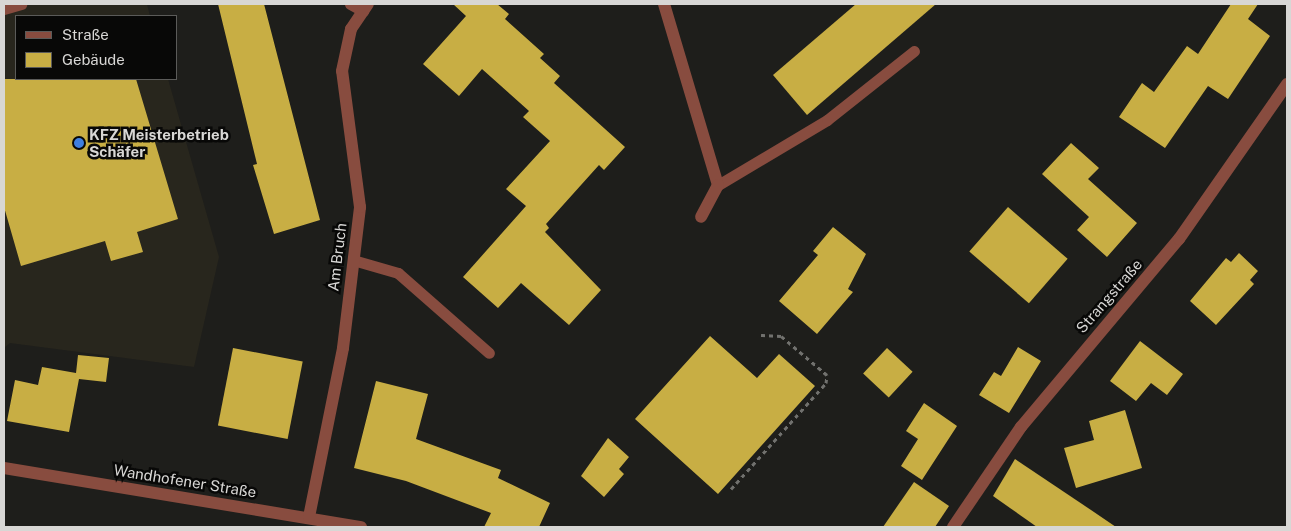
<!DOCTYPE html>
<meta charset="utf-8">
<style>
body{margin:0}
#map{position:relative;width:1291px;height:531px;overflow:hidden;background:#1e1e1b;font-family:"Public Sans",sans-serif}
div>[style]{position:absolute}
.built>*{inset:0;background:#28261d}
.building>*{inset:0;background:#c8ae44;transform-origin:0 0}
.path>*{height:3px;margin-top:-1.5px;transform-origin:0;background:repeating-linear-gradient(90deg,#71716e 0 4px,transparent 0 8px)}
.lane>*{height:11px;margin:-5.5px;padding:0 5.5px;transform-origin:5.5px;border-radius:5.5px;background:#884c3f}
.street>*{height:12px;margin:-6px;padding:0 6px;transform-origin:6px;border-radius:6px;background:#884c3f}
.dots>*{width:14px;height:14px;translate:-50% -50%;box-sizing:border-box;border:2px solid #080807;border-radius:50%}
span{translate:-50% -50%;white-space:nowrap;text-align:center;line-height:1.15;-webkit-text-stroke:5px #080807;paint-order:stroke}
.poi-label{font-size:15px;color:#d8d7d5;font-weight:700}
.left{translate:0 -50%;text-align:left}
.street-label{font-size:15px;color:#d8d7d5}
.frame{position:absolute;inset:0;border:5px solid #d8d7d5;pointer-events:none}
.legend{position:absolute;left:15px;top:15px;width:162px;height:65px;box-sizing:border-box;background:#080807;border:1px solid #5b5b59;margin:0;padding:6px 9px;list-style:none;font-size:15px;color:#d8d7d5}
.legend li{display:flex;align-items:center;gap:10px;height:25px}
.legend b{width:25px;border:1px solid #5b5b59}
</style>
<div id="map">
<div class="built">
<div style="clip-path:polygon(4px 4px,147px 4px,150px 16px,16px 16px,16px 79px,168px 79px,219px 257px,194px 367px,10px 343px,4px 348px)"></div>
</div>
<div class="building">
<div style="clip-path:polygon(218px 4px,264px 4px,320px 220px,274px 234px,253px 165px,257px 164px)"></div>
<div style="clip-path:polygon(453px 4px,497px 4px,509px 14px,505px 19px,544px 54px,540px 58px,560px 76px,554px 83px,625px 147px,604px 170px,599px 165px,546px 224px,549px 228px,545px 232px,601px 290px,569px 325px,521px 283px,498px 308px,463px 277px,526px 206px,506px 189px,550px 141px,523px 117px,529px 111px,482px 69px,459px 96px,423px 64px,466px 16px)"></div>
<div style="clip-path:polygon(856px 4px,936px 4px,807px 115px,773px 75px)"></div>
<div style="clip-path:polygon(1231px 4px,1258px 4px,1248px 19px,1270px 36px,1228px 99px,1208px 86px,1165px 148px,1119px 117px,1142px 83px,1154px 92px,1187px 46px,1198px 54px)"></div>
<div style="clip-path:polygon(4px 79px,136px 79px,178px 219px,137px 232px,143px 252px,111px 261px,105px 241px,21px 266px,4px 207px)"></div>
<div style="clip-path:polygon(1071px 143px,1099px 168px,1088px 179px,1137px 223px,1107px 257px,1077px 230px,1089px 217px,1042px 174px)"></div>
<div style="left:1008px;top:207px;width:79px;height:59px;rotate:41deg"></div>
<div style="clip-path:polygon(833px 227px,866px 254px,848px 289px,853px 292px,817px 334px,779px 301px,818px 255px,813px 251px)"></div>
<div style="clip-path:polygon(1239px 253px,1258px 271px,1250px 280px,1254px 284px,1216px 325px,1190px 301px,1226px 258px,1231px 262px)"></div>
<div style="clip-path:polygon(710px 336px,757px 378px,779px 354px,815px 386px,718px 494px,635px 419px)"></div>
<div style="clip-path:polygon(1140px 341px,1183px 374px,1167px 395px,1151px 383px,1136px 401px,1110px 381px)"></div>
<div style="clip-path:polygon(1018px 347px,1041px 361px,1009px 413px,979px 395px,994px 372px,1001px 376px)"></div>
<div style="left:233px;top:348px;width:71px;height:79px;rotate:11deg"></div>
<div style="left:887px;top:348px;width:35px;height:35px;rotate:43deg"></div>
<div style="clip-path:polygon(78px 355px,109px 358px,106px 382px,79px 379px,69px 432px,7px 421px,15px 380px,38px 385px,42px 367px,76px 373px)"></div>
<div style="clip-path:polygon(376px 381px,428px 394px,416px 439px,501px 470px,498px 478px,550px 503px,539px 527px,484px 527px,491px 513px,406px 481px,354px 468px)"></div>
<div style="clip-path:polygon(924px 403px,957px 426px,922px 480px,901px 466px,918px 439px,906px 431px)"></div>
<div style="clip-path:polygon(1125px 410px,1142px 468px,1076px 488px,1064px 448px,1094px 440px,1089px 421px)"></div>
<div style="clip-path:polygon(608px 438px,629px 457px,619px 469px,624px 474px,604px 497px,581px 476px)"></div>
<div style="clip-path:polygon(1015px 459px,1091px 510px,1116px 527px,1037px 527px,993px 496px)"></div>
<div style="clip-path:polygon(914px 482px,949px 506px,935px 527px,883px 527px)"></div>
</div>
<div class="path">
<div style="left:731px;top:489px;width:142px;rotate:-48.1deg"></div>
<div style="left:826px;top:383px;width:8px;rotate:-83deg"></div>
<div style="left:827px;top:375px;width:60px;rotate:-139.7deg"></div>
<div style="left:781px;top:336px;width:20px;rotate:-177deg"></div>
</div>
<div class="lane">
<div style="left:350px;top:4px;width:15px;rotate:28deg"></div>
<div style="left:4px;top:9px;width:18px;rotate:-16deg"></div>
<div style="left:718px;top:185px;width:127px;rotate:-30.8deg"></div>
<div style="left:827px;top:120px;width:111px;rotate:-38.4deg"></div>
<div style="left:353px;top:260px;width:47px;rotate:16.1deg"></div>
<div style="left:398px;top:273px;width:121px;rotate:41.3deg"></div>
</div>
<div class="street">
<div style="left:664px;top:4px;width:189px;rotate:73.4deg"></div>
<div style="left:718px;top:185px;width:36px;rotate:118deg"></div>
<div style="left:4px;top:468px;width:362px;rotate:9.4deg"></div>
<div style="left:309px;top:517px;width:172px;rotate:-78.6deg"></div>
<div style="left:343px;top:348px;width:142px;rotate:-83.1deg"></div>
<div style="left:360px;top:207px;width:137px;rotate:-97.5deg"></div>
<div style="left:342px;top:71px;width:43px;rotate:-77.9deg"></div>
<div style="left:351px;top:29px;width:30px;rotate:-56deg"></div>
<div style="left:953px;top:527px;width:121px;rotate:-55.8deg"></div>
<div style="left:1021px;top:427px;width:246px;rotate:-50deg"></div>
<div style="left:1179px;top:239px;width:189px;rotate:-55.1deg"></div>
</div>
<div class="dots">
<div style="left:79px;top:143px;background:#3f7fe0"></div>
</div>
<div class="poi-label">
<span class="left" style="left:89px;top:143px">KFZ Meisterbetrieb<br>Schäfer</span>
</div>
<div class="street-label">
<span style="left:337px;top:257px;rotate:-83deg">Am Bruch</span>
<span style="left:1109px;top:296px;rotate:-49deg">Strangstraße</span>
<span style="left:185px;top:481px;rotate:9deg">Wandhofener Straße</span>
</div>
<div class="frame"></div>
<ul class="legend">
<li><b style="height:6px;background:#884c3f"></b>Straße</li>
<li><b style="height:14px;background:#c8ae44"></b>Gebäude</li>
</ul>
</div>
